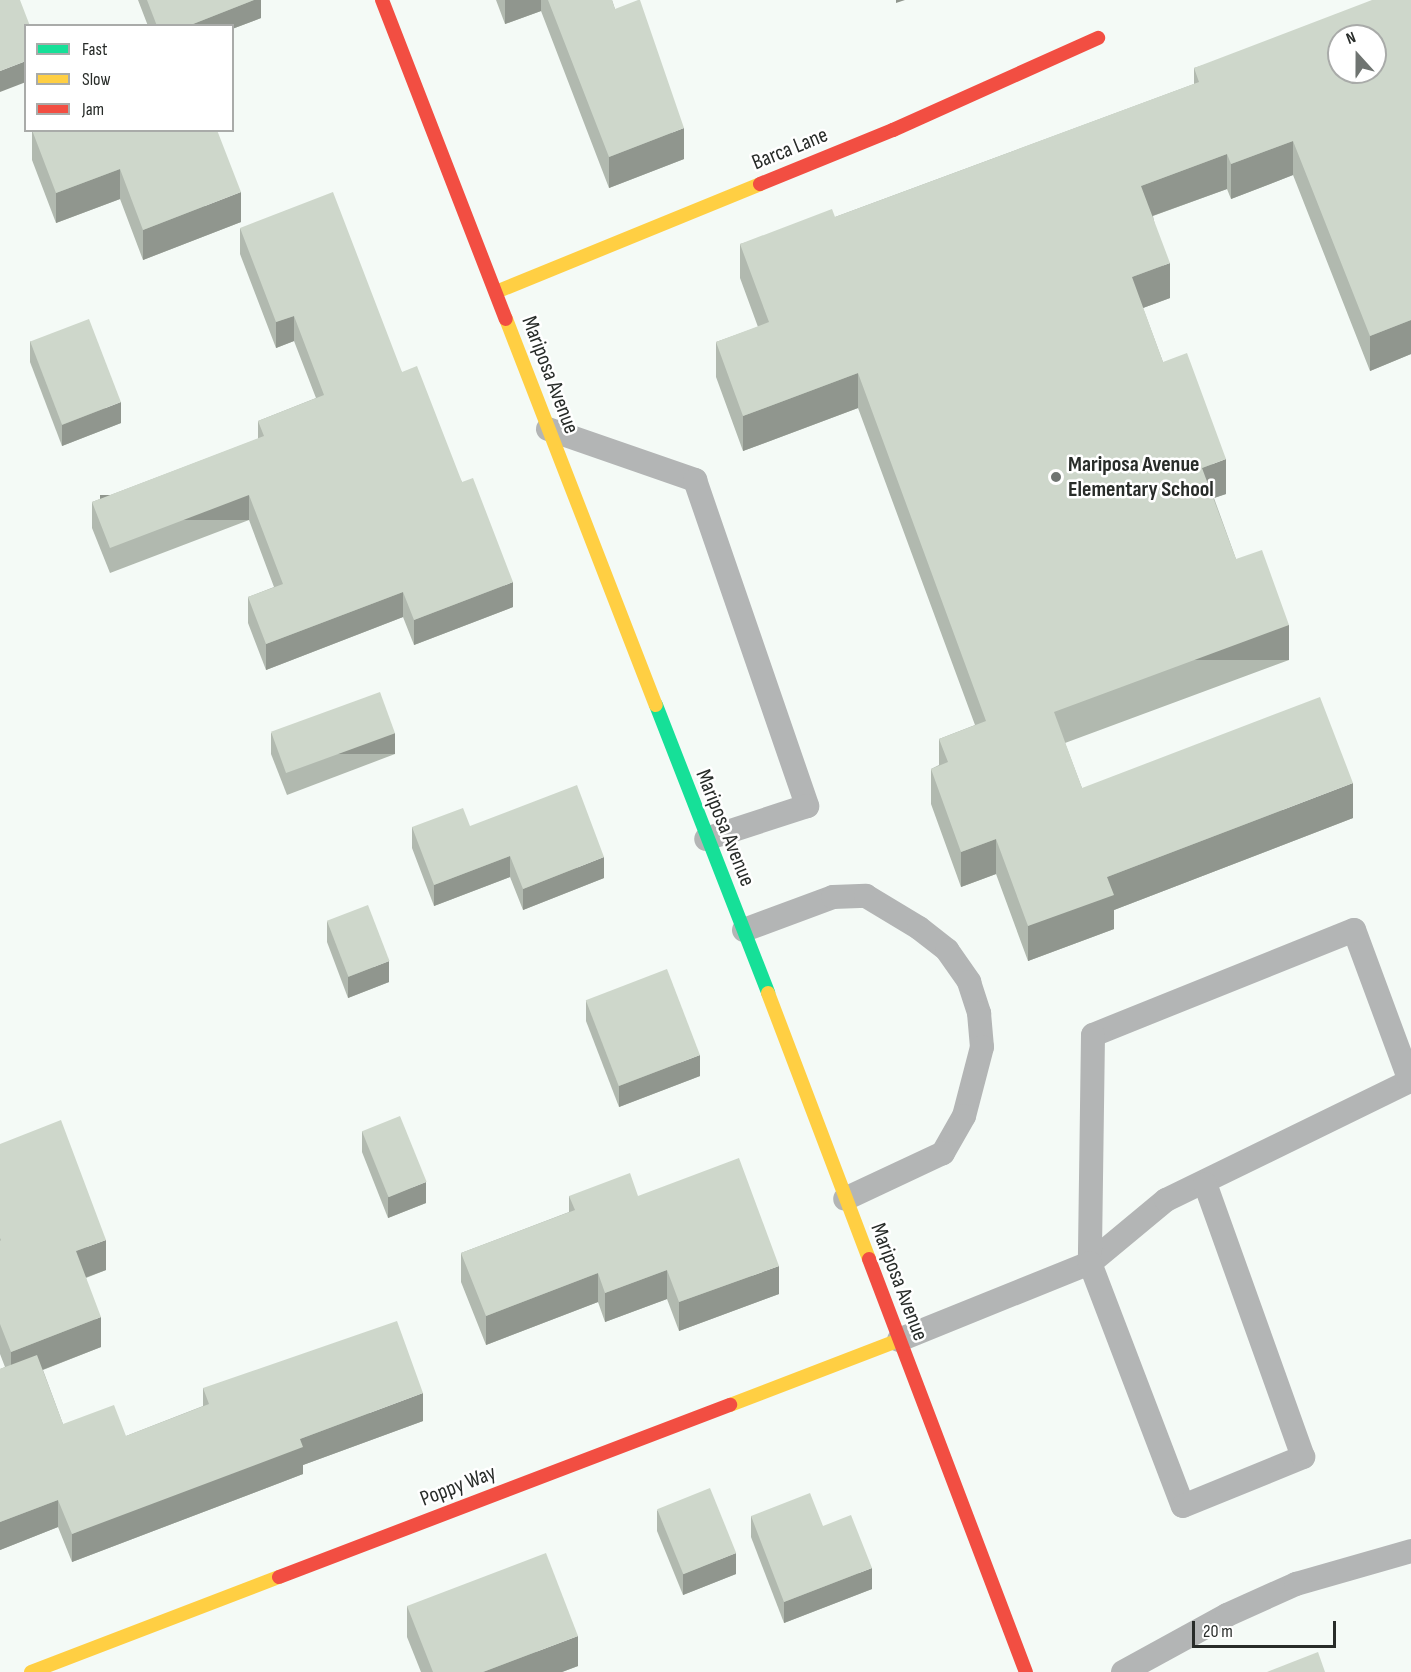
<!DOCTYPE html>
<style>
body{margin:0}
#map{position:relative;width:1411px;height:1672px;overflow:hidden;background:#f4faf6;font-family:"Sofia Sans Condensed",sans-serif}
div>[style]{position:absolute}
.lane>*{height:24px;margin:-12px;padding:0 12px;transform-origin:12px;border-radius:12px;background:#b3b5b5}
.fast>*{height:14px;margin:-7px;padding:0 7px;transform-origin:7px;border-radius:7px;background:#16e098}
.slow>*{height:14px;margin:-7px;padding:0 7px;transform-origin:7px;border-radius:7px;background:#ffcf43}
.jam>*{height:14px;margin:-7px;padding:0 7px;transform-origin:7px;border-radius:7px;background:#f24e42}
.wall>*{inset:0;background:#b1b9af}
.shaded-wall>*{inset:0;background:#90968e;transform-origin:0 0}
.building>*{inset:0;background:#ced7cb;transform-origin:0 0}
.dots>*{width:16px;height:16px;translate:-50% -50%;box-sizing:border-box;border:3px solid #fff;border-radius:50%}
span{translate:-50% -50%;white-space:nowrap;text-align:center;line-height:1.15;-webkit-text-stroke:5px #fff;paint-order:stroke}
.street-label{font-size:22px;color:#282c29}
.poi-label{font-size:22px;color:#282c29;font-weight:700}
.left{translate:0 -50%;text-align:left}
.legend{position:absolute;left:24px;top:24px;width:210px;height:108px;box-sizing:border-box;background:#fff;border:2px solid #a9aba9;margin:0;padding:8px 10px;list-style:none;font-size:18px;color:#282c29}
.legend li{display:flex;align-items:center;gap:12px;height:30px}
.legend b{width:30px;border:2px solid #a9aba9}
.north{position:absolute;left:1327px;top:24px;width:60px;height:60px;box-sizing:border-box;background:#fff;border:2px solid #a9aba9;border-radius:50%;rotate:339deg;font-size:16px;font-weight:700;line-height:24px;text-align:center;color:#282c29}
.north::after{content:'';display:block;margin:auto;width:21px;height:27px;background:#6f7471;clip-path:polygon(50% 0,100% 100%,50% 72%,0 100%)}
.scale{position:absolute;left:1192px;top:1621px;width:144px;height:27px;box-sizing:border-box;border:3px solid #282c29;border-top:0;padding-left:8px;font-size:18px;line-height:21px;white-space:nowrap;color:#282c29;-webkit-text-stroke:4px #fff;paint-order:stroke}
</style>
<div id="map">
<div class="lane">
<div style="left:548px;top:429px;width:156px;rotate:19.1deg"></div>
<div style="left:695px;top:480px;width:345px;rotate:71deg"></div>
<div style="left:807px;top:806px;width:106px;rotate:161.9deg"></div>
<div style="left:744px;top:930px;width:95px;rotate:-20.3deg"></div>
<div style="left:833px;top:897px;width:33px;rotate:-2deg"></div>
<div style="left:866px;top:896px;width:62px;rotate:31.1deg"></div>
<div style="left:919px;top:928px;width:36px;rotate:38deg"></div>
<div style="left:947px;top:950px;width:39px;rotate:55deg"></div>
<div style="left:969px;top:982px;width:33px;rotate:72deg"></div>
<div style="left:979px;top:1013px;width:34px;rotate:85deg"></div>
<div style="left:982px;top:1047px;width:71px;rotate:104.6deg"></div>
<div style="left:964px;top:1116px;width:43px;rotate:119.6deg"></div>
<div style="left:943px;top:1153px;width:108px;rotate:154.9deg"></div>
<div style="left:899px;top:1340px;width:206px;rotate:-22deg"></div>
<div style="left:1090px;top:1263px;width:99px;rotate:-39.7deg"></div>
<div style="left:1166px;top:1200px;width:271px;rotate:-26deg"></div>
<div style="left:1410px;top:1081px;width:161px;rotate:-110.3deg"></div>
<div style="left:1354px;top:930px;width:281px;rotate:158.1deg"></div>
<div style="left:1093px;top:1035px;width:228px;rotate:90.8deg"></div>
<div style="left:1090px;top:1263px;width:260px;rotate:69.1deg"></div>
<div style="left:1183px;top:1506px;width:130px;rotate:-22.2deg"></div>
<div style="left:1303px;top:1457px;width:290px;rotate:-109.7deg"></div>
<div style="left:1123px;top:1672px;width:119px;rotate:-28.7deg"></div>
<div style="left:1227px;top:1615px;width:76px;rotate:-24.2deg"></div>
<div style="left:1296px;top:1584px;width:120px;rotate:-16deg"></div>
</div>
<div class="fast">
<div style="left:656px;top:705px;width:309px;rotate:68.7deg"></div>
</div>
<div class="slow">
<div style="left:496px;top:292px;width:285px;rotate:-22.2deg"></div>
<div style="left:506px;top:319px;width:414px;rotate:68.8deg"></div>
<div style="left:768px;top:993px;width:285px;rotate:69.2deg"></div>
<div style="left:730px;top:1405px;width:181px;rotate:-21deg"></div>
<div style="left:31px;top:1672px;width:266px;rotate:-21deg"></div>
</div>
<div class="jam">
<div style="left:382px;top:0;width:342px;rotate:68.8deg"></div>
<div style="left:760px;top:184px;width:144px;rotate:-22.1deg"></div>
<div style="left:893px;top:130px;width:225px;rotate:-24.2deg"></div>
<div style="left:869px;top:1259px;width:442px;rotate:69.2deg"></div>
<div style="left:279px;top:1577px;width:483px;rotate:-20.9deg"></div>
</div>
<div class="wall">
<div style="clip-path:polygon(138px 0,261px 0,261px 18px,232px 29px,232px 26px,148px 26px)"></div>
<div style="clip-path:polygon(496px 0,612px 0,615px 9px,684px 159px,609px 188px,541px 11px,505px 24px)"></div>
<div style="clip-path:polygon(1411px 0,1411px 354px,1370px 371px,1293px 175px,1231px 199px,1227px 189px,1153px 216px,1170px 298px,1143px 308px,1163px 362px,1226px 494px,1214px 498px,1236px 559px,1289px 660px,1065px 743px,1082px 788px,1353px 818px,1114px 910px,1114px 929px,1028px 961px,996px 874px,961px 887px,931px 804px,931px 769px,939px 765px,939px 739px,975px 725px,858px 408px,743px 451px,716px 377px,716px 342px,758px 327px,740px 278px,740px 244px,835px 217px,1194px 84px,1194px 68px)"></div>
<div style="clip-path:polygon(32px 130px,241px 222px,143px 260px,120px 199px,56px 223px,32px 160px)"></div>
<div style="clip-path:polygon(240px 228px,402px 372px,462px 482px,513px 607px,414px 645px,403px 617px,266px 670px,248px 623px,248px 597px,274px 587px,249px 520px,110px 573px,92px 528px,92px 502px,258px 439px,258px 421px,316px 398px,294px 341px,276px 348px,240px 254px)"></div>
<div style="clip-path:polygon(30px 341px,121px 423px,62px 446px,30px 362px)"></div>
<div style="clip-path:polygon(271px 733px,395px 754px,287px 795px,271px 754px)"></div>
<div style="clip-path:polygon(470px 826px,604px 878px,523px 910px,510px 877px,434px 906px,412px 848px,412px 827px)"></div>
<div style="clip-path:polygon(327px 921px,389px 982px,348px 998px,327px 942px)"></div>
<div style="clip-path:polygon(586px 1000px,700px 1076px,619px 1107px,586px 1021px)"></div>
<div style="clip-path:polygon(362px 1131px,426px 1203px,388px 1218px,362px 1152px)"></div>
<div style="clip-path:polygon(0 1144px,106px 1270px,86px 1278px,101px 1347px,43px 1370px,63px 1424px,126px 1436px,203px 1406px,203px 1388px,423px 1421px,303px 1465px,303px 1474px,72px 1562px,58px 1527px,0 1550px,0 1369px,5px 1367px,0 1354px)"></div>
<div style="clip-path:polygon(569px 1196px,638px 1196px,779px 1294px,679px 1331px,667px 1299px,605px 1322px,598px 1302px,486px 1345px,461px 1282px,461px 1253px,569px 1212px)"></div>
<div style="clip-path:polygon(657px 1510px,736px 1574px,683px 1595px,657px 1531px)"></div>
<div style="clip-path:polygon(751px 1516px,823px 1526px,872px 1589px,784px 1623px,751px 1537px)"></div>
<div style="clip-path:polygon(407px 1606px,578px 1666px,562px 1672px,421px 1672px,407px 1637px)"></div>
</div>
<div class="shaded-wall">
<div style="clip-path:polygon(254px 0,261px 0,261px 18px,232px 29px,232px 26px,188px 26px)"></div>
<div style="clip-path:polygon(505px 0,541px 0,541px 11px,505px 24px)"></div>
<div style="clip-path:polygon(896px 0,905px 0,896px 3px)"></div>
<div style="clip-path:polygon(26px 61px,26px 82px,0 92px,0 71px)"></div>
<div style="clip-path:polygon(684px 128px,684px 159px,609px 188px,609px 157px)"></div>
<div style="clip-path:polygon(1293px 141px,1293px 175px,1231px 199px,1231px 164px)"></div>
<div style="clip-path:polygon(1227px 154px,1227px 189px,1141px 220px,1141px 186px)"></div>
<div style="clip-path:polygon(120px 169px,120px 199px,56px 223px,56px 193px)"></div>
<div style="clip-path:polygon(241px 192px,241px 222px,143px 260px,143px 230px)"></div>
<div style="clip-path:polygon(1170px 263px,1170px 298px,1132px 312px,1132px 277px)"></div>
<div style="clip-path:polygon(294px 316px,294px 341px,276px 348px,276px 322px)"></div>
<div style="clip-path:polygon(1411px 320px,1411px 354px,1370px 371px,1370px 336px)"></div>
<div style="clip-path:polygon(858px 373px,858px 408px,743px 451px,743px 416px)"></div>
<div style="clip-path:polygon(121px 402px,121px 423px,62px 446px,62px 425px)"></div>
<div style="clip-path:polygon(1226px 459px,1226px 494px,1202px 502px,1202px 468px)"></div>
<div style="left:249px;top:495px;width:25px;height:149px;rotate:90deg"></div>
<div style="clip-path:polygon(513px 582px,513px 607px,414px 645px,414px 620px)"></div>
<div style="clip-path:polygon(403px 592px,403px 617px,266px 670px,266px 644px)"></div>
<div style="left:1289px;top:625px;width:35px;height:251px;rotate:90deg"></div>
<div style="left:395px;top:733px;width:21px;height:116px;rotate:90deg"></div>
<div style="clip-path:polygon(1353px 783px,1353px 818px,1114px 910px,1114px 929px,1028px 961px,1028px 926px,1107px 877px)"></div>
<div style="clip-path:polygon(996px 839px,996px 874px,961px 887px,961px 852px)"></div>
<div style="clip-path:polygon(510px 856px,510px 877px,434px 906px,434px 885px)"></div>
<div style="clip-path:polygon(604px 857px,604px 878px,523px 910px,523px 889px)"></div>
<div style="clip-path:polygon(389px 961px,389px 982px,348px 998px,348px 977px)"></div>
<div style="clip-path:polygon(700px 1055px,700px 1076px,619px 1107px,619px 1086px)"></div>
<div style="clip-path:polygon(426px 1182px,426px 1203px,388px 1218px,388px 1197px)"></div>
<div style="clip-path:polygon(106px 1240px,106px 1270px,76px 1281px,76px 1251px)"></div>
<div style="clip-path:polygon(779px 1266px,779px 1294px,679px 1331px,679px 1302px)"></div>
<div style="clip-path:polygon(667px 1270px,667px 1299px,605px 1322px,605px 1293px)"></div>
<div style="clip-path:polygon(598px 1273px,598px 1302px,486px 1345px,486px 1316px)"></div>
<div style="clip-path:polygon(101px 1317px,101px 1347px,11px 1382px,11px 1352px)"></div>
<div style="clip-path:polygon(423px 1393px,423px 1421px,303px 1465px,303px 1474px,72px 1562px,72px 1534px,300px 1439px)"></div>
<div style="clip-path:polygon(58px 1500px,58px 1527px,0 1550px,0 1522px)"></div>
<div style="clip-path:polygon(736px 1553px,736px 1574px,683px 1595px,683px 1574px)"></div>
<div style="clip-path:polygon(872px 1568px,872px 1589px,784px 1623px,784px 1602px)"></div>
<div style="clip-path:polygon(578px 1636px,578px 1666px,562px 1672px,483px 1672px)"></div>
</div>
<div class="building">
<div style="clip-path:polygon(0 0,20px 0,30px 26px,26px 26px,26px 61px,0 71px)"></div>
<div style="clip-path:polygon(147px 0,254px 0,188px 26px,157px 26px)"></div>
<div style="clip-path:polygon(548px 0,612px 0,615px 9px,638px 0,640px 0,684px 128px,609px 157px)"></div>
<div style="clip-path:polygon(evenodd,1372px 0,1411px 0,1411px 320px,1370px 336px,1293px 141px,1231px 164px,1227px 154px,1141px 186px,1170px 263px,1132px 277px,1163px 362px,1187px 353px,1226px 459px,1202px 468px,1236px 559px,1262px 550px,1289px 625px,1054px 712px,1082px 788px,1320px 697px,1353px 783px,1107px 877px,1114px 895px,1028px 926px,996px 839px,961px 852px,931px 769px,948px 762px,939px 739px,986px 721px,858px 373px,743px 416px,716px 342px,769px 322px,740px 244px,832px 209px,835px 217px,1199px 82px,1194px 68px,1372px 0,1339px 36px,1375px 36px,1375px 72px,1339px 72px,1339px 36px)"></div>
<div style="clip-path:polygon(32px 130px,217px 130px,241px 192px,143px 230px,120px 169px,56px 193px)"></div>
<div style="clip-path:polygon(333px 192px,402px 372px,417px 366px,462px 482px,473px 478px,513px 582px,414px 620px,403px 592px,266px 644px,248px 597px,283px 584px,249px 495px,110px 548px,92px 502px,264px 436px,258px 421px,324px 395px,294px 316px,276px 322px,240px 228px)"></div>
<div style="left:89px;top:319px;width:89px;height:63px;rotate:69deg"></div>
<div style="left:380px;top:692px;width:44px;height:116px;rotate:70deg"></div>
<div style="clip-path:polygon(577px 785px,604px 857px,523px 889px,510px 856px,434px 885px,412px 827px,463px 808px,470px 826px)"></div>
<div style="left:368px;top:905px;width:60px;height:44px;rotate:69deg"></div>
<div style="left:667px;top:969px;width:92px;height:87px;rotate:69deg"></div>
<div style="left:400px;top:1116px;width:71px;height:41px;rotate:68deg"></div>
<div style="clip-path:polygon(61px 1120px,106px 1240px,76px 1251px,101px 1317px,11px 1352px,0 1324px,0 1241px,1px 1240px,0 1238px,0 1144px)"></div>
<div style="clip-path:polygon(739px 1158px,779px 1266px,679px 1302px,667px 1270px,605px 1293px,598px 1273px,486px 1316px,461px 1253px,575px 1210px,569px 1196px,630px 1173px,638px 1196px)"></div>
<div style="clip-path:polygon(397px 1321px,423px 1393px,300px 1439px,303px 1447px,72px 1534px,58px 1500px,0 1522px,0 1369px,37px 1355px,63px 1424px,114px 1405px,126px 1436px,209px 1404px,203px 1388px)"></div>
<div style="left:710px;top:1488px;width:70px;height:57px;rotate:68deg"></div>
<div style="clip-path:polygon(810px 1493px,823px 1526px,851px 1515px,872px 1568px,784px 1602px,751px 1516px)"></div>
<div style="clip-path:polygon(546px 1553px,578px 1636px,483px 1672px,433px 1672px,407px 1606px)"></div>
<div style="clip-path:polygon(1318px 1652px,1325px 1672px,1267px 1672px)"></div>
</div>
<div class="dots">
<div style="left:1056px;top:477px;background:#6f7471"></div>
</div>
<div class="street-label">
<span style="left:790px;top:149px;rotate:-22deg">Barca Lane</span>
<span style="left:550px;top:375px;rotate:69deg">Mariposa Avenue</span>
<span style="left:725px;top:828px;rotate:68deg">Mariposa Avenue</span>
<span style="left:899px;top:1282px;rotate:69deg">Mariposa Avenue</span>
<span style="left:458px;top:1486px;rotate:-21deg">Poppy Way</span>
</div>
<div class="poi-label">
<span class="left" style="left:1068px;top:477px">Mariposa Avenue<br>Elementary School</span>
</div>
<ul class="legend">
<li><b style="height:8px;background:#16e098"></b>Fast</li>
<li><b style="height:8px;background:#ffcf43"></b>Slow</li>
<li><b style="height:8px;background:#f24e42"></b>Jam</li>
</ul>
<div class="north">N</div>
<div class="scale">20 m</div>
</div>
